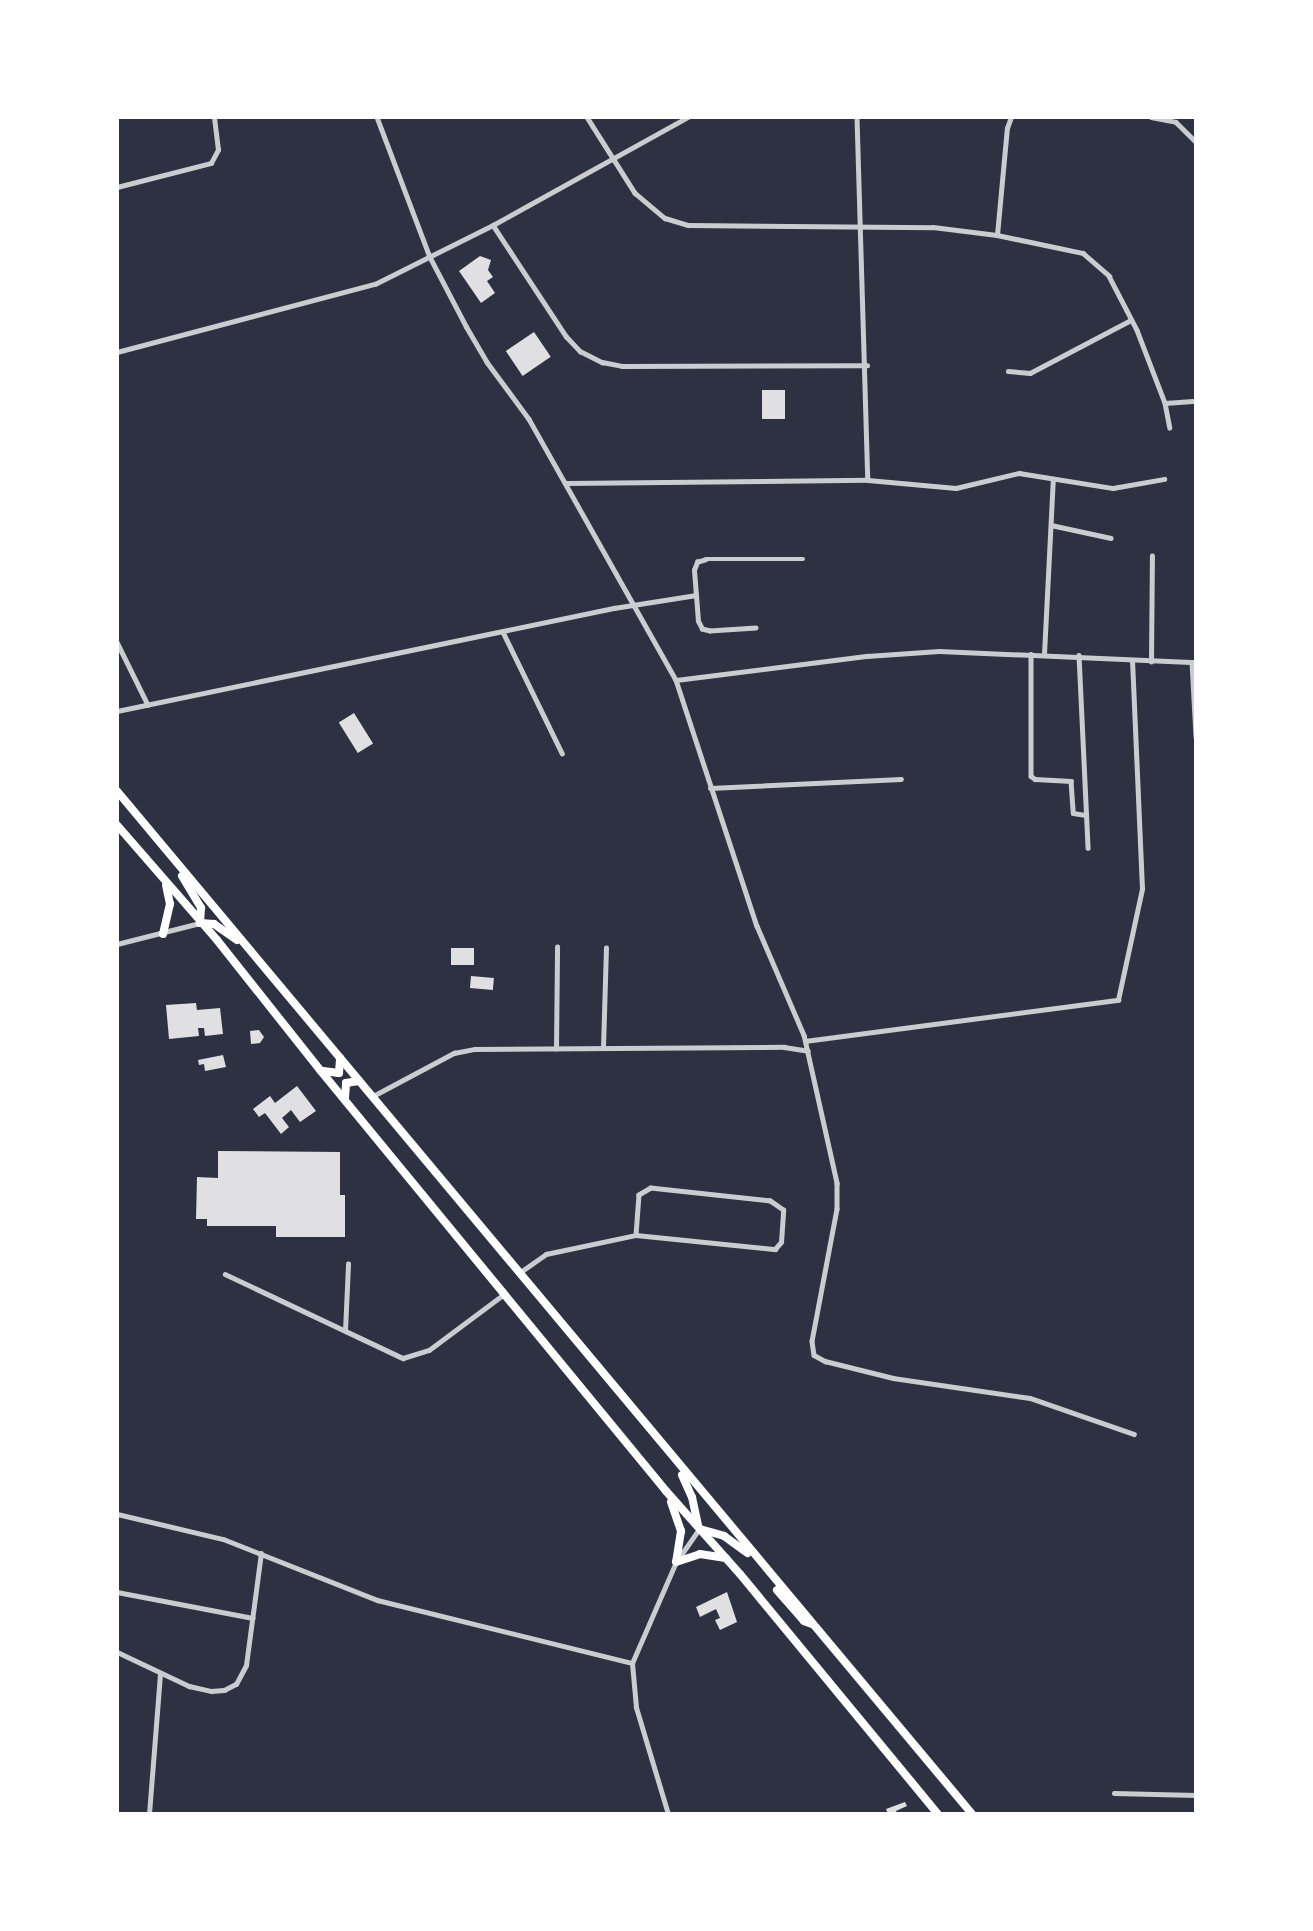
<!DOCTYPE html>
<style>
body{margin:0}
#map{position:relative;width:1313px;height:1931px;overflow:hidden;background:#2d3142;font-family:Signika,sans-serif}
div>[style]{position:absolute}
.building>*{inset:0;background:#e0e0e3;transform-origin:0 0}
.minor>*{height:4.5px;margin:-2.25px;padding:0 2.25px;transform-origin:2.25px;border-radius:2.25px;background:#caccd0}
.tertiary>*{height:5px;margin:-2.5px;padding:0 2.5px;transform-origin:2.5px;border-radius:2.5px;background:#caccd0}
.trunk>*{height:8px;margin:-4px;padding:0 4px;transform-origin:4px;border-radius:4px;background:#fff}
span{translate:-50% -50%;white-space:nowrap;text-align:center;line-height:1.15;-webkit-text-stroke:5px #fff;paint-order:stroke}
.frame{position:absolute;inset:0;border:119px solid #fff;pointer-events:none}
</style>
<div id="map">
<div class="building">
<div style="clip-path:polygon(480px 256px,491px 260px,488px 270px,493px 277px,487px 281px,495px 293px,481px 303px,459px 271px)"></div>
<div style="left:534px;top:332px;width:30px;height:34px;rotate:56deg"></div>
<div style="left:762px;top:390px;width:23px;height:29px"></div>
<div style="left:354px;top:713px;width:36px;height:18px;rotate:58deg"></div>
<div style="left:451px;top:948px;width:23px;height:17px"></div>
<div style="left:471px;top:976px;width:23px;height:12px;rotate:5deg"></div>
<div style="clip-path:polygon(196px 1003px,197px 1010px,220px 1008px,223px 1034px,205px 1036px,204px 1028px,198px 1028px,199px 1036px,169px 1039px,166px 1005px)"></div>
<div style="clip-path:polygon(259px 1030px,264px 1037px,260px 1043px,251px 1044px,250px 1031px)"></div>
<div style="clip-path:polygon(223px 1055px,226px 1067px,205px 1071px,204px 1064px,199px 1065px,198px 1060px)"></div>
<div style="clip-path:polygon(297px 1086px,316px 1111px,300px 1122px,291px 1110px,282px 1118px,289px 1127px,281px 1134px,265px 1113px,259px 1117px,253px 1109px,270px 1096px,275px 1103px)"></div>
<div style="clip-path:polygon(218px 1151px,340px 1152px,340px 1195px,345px 1195px,345px 1237px,276px 1237px,276px 1226px,207px 1226px,207px 1219px,196px 1219px,197px 1177px,218px 1178px)"></div>
<div style="clip-path:polygon(727px 1592px,737px 1622px,720px 1630px,715px 1620px,720px 1618px,716px 1609px,700px 1617px,696px 1607px)"></div>
<div style="clip-path:polygon(905px 1802px,907px 1806px,896px 1811px,897px 1814px,888px 1814px,886px 1809px)"></div>
</div>
<div class="minor">
<div style="left:377px;top:117px;width:150px;rotate:69.3deg"></div>
<div style="left:430px;top:257px;width:78px;rotate:62.4deg"></div>
<div style="left:466px;top:326px;width:42px;rotate:59.7deg"></div>
<div style="left:487px;top:362px;width:71px;rotate:53.6deg"></div>
<div style="left:529px;top:419px;width:300px;rotate:60.6deg"></div>
<div style="left:676px;top:680px;width:259px;rotate:71.8deg"></div>
<div style="left:757px;top:926px;width:119px;rotate:66.7deg"></div>
<div style="left:804px;top:1035px;width:152px;rotate:77.4deg"></div>
<div style="left:837px;top:1183px;width:26px;rotate:90deg"></div>
<div style="left:837px;top:1209px;width:134px;rotate:100.7deg"></div>
<div style="left:812px;top:1341px;width:14px;rotate:82deg"></div>
<div style="left:814px;top:1355px;width:13px;rotate:29deg"></div>
<div style="left:825px;top:1361px;width:70px;rotate:14deg"></div>
<div style="left:893px;top:1378px;width:138px;rotate:8.3deg"></div>
<div style="left:1030px;top:1398px;width:110px;rotate:19.1deg"></div>
<div style="left:587px;top:117px;width:90px;rotate:57.7deg"></div>
<div style="left:635px;top:193px;width:39px;rotate:40deg"></div>
<div style="left:665px;top:218px;width:24px;rotate:17deg"></div>
<div style="left:688px;top:225px;width:245px;rotate:0.5deg"></div>
<div style="left:933px;top:227px;width:64px;rotate:7.1deg"></div>
<div style="left:997px;top:235px;width:88px;rotate:11.8deg"></div>
<div style="left:1083px;top:253px;width:35px;rotate:41deg"></div>
<div style="left:1109px;top:276px;width:61px;rotate:62.6deg"></div>
<div style="left:1137px;top:330px;width:78px;rotate:69deg"></div>
<div style="left:1165px;top:403px;width:25px;rotate:79deg"></div>
<div style="left:857px;top:117px;width:363px;rotate:88.3deg"></div>
<div style="left:1151px;top:117px;width:25px;rotate:11deg"></div>
<div style="left:1176px;top:122px;width:28px;rotate:45deg"></div>
<div style="left:117px;top:187px;width:97px;rotate:-14.3deg"></div>
<div style="left:211px;top:163px;width:15px;rotate:-62deg"></div>
<div style="left:218px;top:150px;width:33px;rotate:-97deg"></div>
<div style="left:493px;top:225px;width:133px;rotate:56.7deg"></div>
<div style="left:566px;top:336px;width:21px;rotate:47deg"></div>
<div style="left:580px;top:351px;width:25px;rotate:27deg"></div>
<div style="left:602px;top:362px;width:20px;rotate:11deg"></div>
<div style="left:622px;top:366px;width:245px;rotate:-0.2deg"></div>
<div style="left:997px;top:235px;width:107px;rotate:-84.7deg"></div>
<div style="left:1007px;top:128px;width:12px;rotate:-70deg"></div>
<div style="left:117px;top:352px;width:267px;rotate:-14.8deg"></div>
<div style="left:375px;top:284px;width:132px;rotate:-26.6deg"></div>
<div style="left:493px;top:225px;width:223px;rotate:-29deg"></div>
<div style="left:1008px;top:371px;width:22px;rotate:5deg"></div>
<div style="left:1030px;top:373px;width:114px;rotate:-27.7deg"></div>
<div style="left:1165px;top:403px;width:31px;rotate:-4deg"></div>
<div style="left:566px;top:483px;width:302px;rotate:-0.6deg"></div>
<div style="left:868px;top:480px;width:88px;rotate:5.2deg"></div>
<div style="left:956px;top:488px;width:65px;rotate:-13.4deg"></div>
<div style="left:1019px;top:473px;width:95px;rotate:9.1deg"></div>
<div style="left:1113px;top:488px;width:52px;rotate:-10deg"></div>
<div style="left:1051px;top:525px;width:61px;rotate:12.2deg"></div>
<div style="left:756px;top:628px;width:46px;rotate:176.3deg"></div>
<div style="left:710px;top:631px;width:8px;rotate:-166deg"></div>
<div style="left:702px;top:629px;width:9px;rotate:-117deg"></div>
<div style="left:698px;top:621px;width:51px;rotate:-94.5deg"></div>
<div style="left:694px;top:570px;width:9px;rotate:-69deg"></div>
<div style="left:697px;top:562px;width:9px;rotate:-18deg"></div>
<div style="left:706px;top:559px;width:97px"></div>
<div style="left:503px;top:632px;width:135px;rotate:64deg"></div>
<div style="left:117px;top:642px;width:70px;rotate:63.8deg"></div>
<div style="left:1031px;top:654px;width:122px;rotate:90deg"></div>
<div style="left:1031px;top:776px;width:5px;rotate:37deg"></div>
<div style="left:1035px;top:779px;width:36px;rotate:3deg"></div>
<div style="left:1071px;top:781px;width:32px;rotate:86deg"></div>
<div style="left:1073px;top:813px;width:13px;rotate:9deg"></div>
<div style="left:1044px;top:654px;width:175px;rotate:-87.1deg"></div>
<div style="left:1079px;top:655px;width:193px;rotate:87.3deg"></div>
<div style="left:1151px;top:662px;width:106px;rotate:-89.5deg"></div>
<div style="left:1192px;top:662px;width:75px;rotate:86.9deg"></div>
<div style="left:676px;top:680px;width:193px;rotate:-7.2deg"></div>
<div style="left:867px;top:656px;width:72px;rotate:-4deg"></div>
<div style="left:939px;top:651px;width:257px;rotate:2.5deg"></div>
<div style="left:117px;top:711px;width:508px;rotate:-11.71deg"></div>
<div style="left:614px;top:608px;width:83px;rotate:-9deg"></div>
<div style="left:710px;top:788px;width:191px;rotate:-2.7deg"></div>
<div style="left:117px;top:944px;width:86px;rotate:-14.2deg"></div>
<div style="left:805px;top:1041px;width:316px;rotate:-7.5deg"></div>
<div style="left:1118px;top:1000px;width:114px;rotate:-77.8deg"></div>
<div style="left:1142px;top:889px;width:228px;rotate:-92.5deg"></div>
<div style="left:603px;top:1048px;width:100px;rotate:-88.3deg"></div>
<div style="left:556px;top:1049px;width:102px;rotate:-89.4deg"></div>
<div style="left:373px;top:1096px;width:92px;rotate:-28deg"></div>
<div style="left:454px;top:1053px;width:21px;rotate:-11deg"></div>
<div style="left:475px;top:1049px;width:309px;rotate:-0.4deg"></div>
<div style="left:784px;top:1047px;width:24px;rotate:9deg"></div>
<div style="left:519px;top:1273px;width:33px;rotate:-35deg"></div>
<div style="left:546px;top:1254px;width:92px;rotate:-11.9deg"></div>
<div style="left:636px;top:1235px;width:140px;rotate:5.8deg"></div>
<div style="left:775px;top:1249px;width:9px;rotate:-49deg"></div>
<div style="left:781px;top:1242px;width:32px;rotate:-86deg"></div>
<div style="left:783px;top:1210px;width:16px;rotate:-145deg"></div>
<div style="left:770px;top:1201px;width:120px;rotate:-173.8deg"></div>
<div style="left:651px;top:1188px;width:14px;rotate:150deg"></div>
<div style="left:639px;top:1195px;width:40px;rotate:94.3deg"></div>
<div style="left:225px;top:1274px;width:197px;rotate:25.3deg"></div>
<div style="left:403px;top:1358px;width:27px;rotate:-17deg"></div>
<div style="left:429px;top:1350px;width:94px;rotate:-36.7deg"></div>
<div style="left:345px;top:1331px;width:67px;rotate:-87.4deg"></div>
<div style="left:117px;top:1592px;width:138px;rotate:10.8deg"></div>
<div style="left:1114px;top:1793px;width:82px;rotate:1.4deg"></div>
<div style="left:149px;top:1814px;width:140px;rotate:-85.5deg"></div>
</div>
<div class="tertiary">
<div style="left:117px;top:1514px;width:109px;rotate:13.3deg"></div>
<div style="left:223px;top:1539px;width:166px;rotate:21.6deg"></div>
<div style="left:377px;top:1600px;width:263px;rotate:13.9deg"></div>
<div style="left:117px;top:1652px;width:80px;rotate:25.3deg"></div>
<div style="left:189px;top:1686px;width:23px;rotate:13deg"></div>
<div style="left:211px;top:1691px;width:13px;rotate:-4deg"></div>
<div style="left:224px;top:1690px;width:13px;rotate:-27deg"></div>
<div style="left:236px;top:1684px;width:21px;rotate:-62deg"></div>
<div style="left:246px;top:1665px;width:113px;rotate:-82.4deg"></div>
<div style="left:668px;top:1814px;width:112px;rotate:-106.7deg"></div>
<div style="left:636px;top:1707px;width:44px;rotate:-95.2deg"></div>
<div style="left:632px;top:1663px;width:110px;rotate:-66.5deg"></div>
<div style="left:676px;top:1562px;width:40px;rotate:-55.1deg"></div>
</div>
<div class="trunk">
<div style="left:117px;top:791px;width:1333px;rotate:50.11deg"></div>
<div style="left:117px;top:825px;width:152px;rotate:49deg"></div>
<div style="left:217px;top:940px;width:166px;rotate:51.6deg"></div>
<div style="left:320px;top:1070px;width:545px;rotate:50.58deg"></div>
<div style="left:666px;top:1491px;width:111px;rotate:48.3deg"></div>
<div style="left:740px;top:1574px;width:311px;rotate:50.5deg"></div>
<div style="left:182px;top:876px;width:37px;rotate:59deg"></div>
<div style="left:201px;top:908px;width:15px;rotate:94deg"></div>
<div style="left:200px;top:923px;width:14px;rotate:4deg"></div>
<div style="left:214px;top:924px;width:28px;rotate:35deg"></div>
<div style="left:163px;top:934px;width:31px;rotate:-77deg"></div>
<div style="left:170px;top:904px;width:19px;rotate:-102deg"></div>
<div style="left:323px;top:1071px;width:16px;rotate:7deg"></div>
<div style="left:339px;top:1073px;width:15px;rotate:-86deg"></div>
<div style="left:345px;top:1098px;width:15px;rotate:-86deg"></div>
<div style="left:346px;top:1083px;width:13px;rotate:-9deg"></div>
<div style="left:682px;top:1475px;width:24px;rotate:66deg"></div>
<div style="left:692px;top:1497px;width:30px;rotate:78deg"></div>
<div style="left:671px;top:1502px;width:31px;rotate:71deg"></div>
<div style="left:681px;top:1531px;width:31px;rotate:99deg"></div>
<div style="left:676px;top:1562px;width:25px;rotate:-18deg"></div>
<div style="left:700px;top:1554px;width:26px;rotate:9deg"></div>
<div style="left:700px;top:1529px;width:25px;rotate:16deg"></div>
<div style="left:724px;top:1536px;width:29px;rotate:36deg"></div>
<div style="left:777px;top:1590px;width:41px;rotate:48.9deg"></div>
<div style="left:804px;top:1621px;width:9px;rotate:21deg"></div>
</div>
<div class="frame"></div>
</div>
